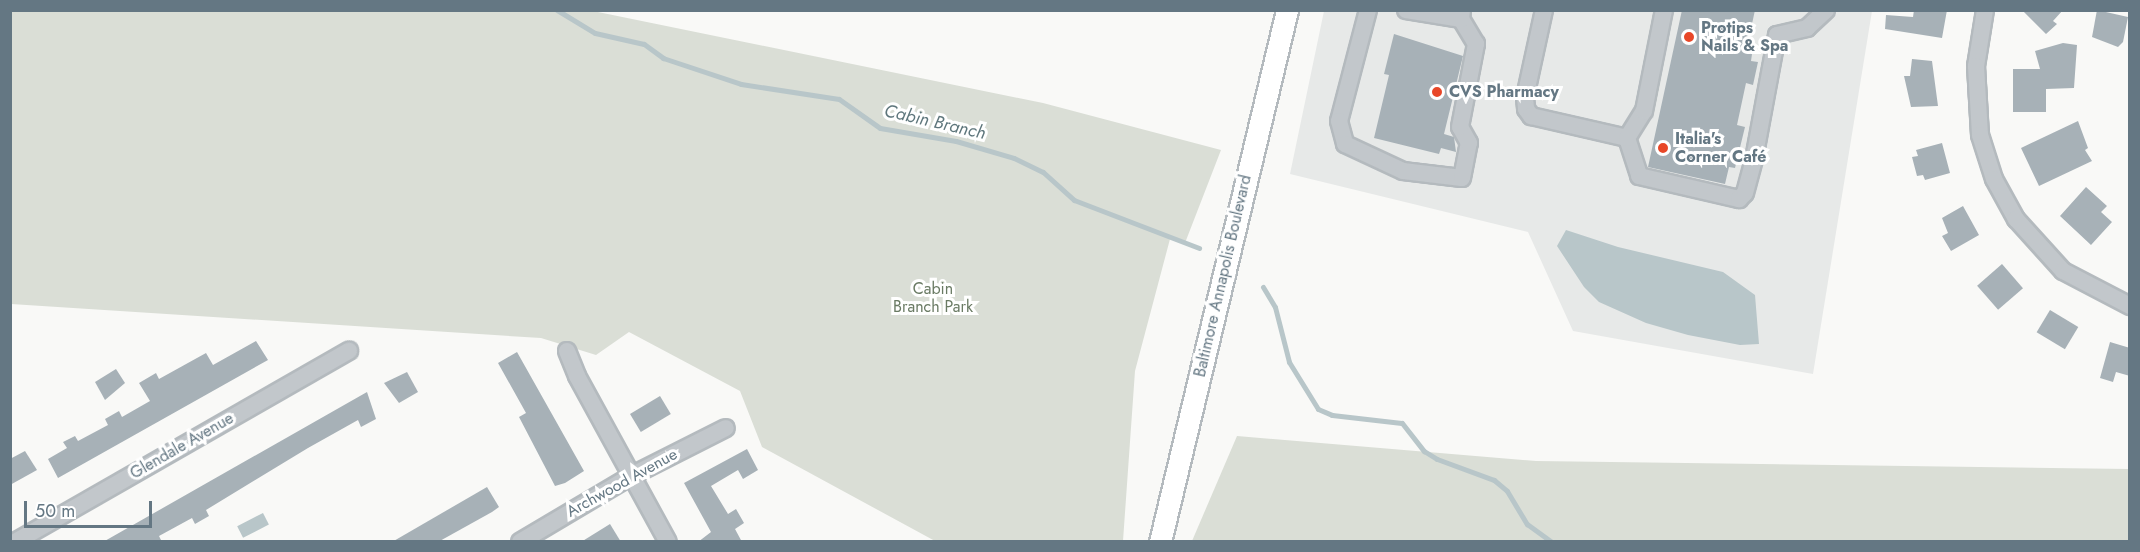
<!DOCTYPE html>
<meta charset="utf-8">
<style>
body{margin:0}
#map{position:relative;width:2140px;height:552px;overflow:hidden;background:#f9f9f7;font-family:Jost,sans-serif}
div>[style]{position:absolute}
.built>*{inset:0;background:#e7e9e8}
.green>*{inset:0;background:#daded6}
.water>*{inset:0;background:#b8c6c9;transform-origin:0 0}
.stream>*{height:5px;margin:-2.5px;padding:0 2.5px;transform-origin:2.5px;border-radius:2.5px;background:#b8c6c9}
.building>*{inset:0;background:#a7b1b7;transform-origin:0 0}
.roads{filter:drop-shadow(2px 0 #b4babe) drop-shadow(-2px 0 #b4babe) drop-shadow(0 2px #b4babe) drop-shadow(0 -2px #b4babe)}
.minor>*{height:16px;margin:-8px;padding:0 8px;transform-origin:8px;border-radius:8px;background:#c2c7cb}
.major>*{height:21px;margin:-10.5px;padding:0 10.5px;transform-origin:10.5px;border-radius:10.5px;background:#fff}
.dots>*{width:16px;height:16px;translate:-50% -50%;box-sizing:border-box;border:3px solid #fff;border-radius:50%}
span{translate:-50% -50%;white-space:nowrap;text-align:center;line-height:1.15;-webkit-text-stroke:6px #fff;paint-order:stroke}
.poi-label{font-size:16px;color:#647783;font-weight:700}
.left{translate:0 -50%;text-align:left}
.street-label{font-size:16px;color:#647783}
.park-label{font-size:16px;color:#697a63}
.water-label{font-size:18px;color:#5e767c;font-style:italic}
.frame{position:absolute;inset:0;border:12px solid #647783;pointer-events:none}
.scale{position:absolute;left:24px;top:501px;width:128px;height:27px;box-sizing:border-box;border:3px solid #647783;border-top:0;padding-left:8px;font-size:18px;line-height:21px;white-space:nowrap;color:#647783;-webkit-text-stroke:4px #fff;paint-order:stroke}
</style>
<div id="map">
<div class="built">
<div style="clip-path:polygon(1324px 11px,1872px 11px,1813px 374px,1573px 331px,1528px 232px,1290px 174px)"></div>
</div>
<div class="green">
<div style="clip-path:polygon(10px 11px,593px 11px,1043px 103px,1221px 150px,1185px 243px,1170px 239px,1135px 371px,1123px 541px,935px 541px,762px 447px,740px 391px,629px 332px,596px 355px,541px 338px,11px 304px)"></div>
<div style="clip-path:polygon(1237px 436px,1536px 461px,2129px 469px,2129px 541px,1192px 541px)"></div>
</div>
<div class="water">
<div style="clip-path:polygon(1566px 230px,1618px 247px,1723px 272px,1755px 295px,1759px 344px,1740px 345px,1688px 335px,1646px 323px,1599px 302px,1584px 287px,1557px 246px)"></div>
<div style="left:263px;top:513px;width:13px;height:29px;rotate:63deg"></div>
</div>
<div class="stream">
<div style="left:557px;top:10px;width:44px;rotate:31.2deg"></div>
<div style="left:595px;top:33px;width:50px;rotate:12.7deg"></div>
<div style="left:644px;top:44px;width:24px;rotate:36deg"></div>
<div style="left:663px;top:58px;width:82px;rotate:18.4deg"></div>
<div style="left:741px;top:84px;width:99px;rotate:8.7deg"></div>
<div style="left:839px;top:99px;width:50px;rotate:35.3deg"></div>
<div style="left:880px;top:128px;width:77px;rotate:9.7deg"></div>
<div style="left:956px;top:141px;width:60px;rotate:16.3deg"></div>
<div style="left:1014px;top:158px;width:32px;rotate:26deg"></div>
<div style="left:1043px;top:172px;width:42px;rotate:42.1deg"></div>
<div style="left:1074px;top:200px;width:134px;rotate:21deg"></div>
<div style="left:1263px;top:287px;width:23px;rotate:59deg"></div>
<div style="left:1275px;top:307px;width:57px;rotate:75.7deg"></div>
<div style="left:1289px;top:362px;width:55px;rotate:58.3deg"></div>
<div style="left:1318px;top:409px;width:15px;rotate:23deg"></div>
<div style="left:1332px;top:415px;width:70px;rotate:6.5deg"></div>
<div style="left:1402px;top:423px;width:36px;rotate:52deg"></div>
<div style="left:1424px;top:451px;width:15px;rotate:32deg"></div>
<div style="left:1437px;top:459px;width:61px;rotate:20.2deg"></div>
<div style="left:1494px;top:480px;width:17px;rotate:40deg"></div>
<div style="left:1507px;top:491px;width:39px;rotate:59deg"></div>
<div style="left:1527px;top:524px;width:31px;rotate:36deg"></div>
</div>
<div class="building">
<div style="clip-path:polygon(1682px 10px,1755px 10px,1746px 52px,1752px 54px,1751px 61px,1758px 62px,1753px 85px,1746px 83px,1737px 125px,1745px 127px,1735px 168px,1729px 167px,1725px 184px,1648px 167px)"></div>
<div style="clip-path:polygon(1914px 10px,1947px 10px,1942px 38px,1885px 29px,1886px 15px,1913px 17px)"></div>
<div style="clip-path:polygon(2022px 10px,2063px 10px,2053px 21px,2057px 24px,2046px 34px)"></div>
<div style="clip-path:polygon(2097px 10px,2128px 17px,2123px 42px,2118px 47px,2092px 37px)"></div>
<div style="clip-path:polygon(1394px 34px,1463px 56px,1444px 134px,1454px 137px,1456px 152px,1441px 148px,1439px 154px,1374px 138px,1389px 75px,1384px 74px)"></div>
<div style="clip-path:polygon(2063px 43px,2077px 45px,2074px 88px,2046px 89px,2046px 112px,2013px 112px,2013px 69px,2040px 69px,2035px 51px)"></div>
<div style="clip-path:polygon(1912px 59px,1932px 61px,1938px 106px,1911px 107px,1904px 76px,1910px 76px)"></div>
<div style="clip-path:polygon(2078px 121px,2088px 148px,2085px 150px,2092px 161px,2039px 186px,2021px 148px)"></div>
<div style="clip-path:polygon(1942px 143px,1950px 173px,1925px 180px,1923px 175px,1917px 176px,1912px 157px,1918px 156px,1916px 150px)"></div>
<div style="clip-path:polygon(2086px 187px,2107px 206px,2101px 212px,2112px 222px,2091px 245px,2060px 216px)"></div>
<div style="clip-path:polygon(1963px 206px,1979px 235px,1951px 251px,1942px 236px,1948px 233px,1942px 218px)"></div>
<div style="left:2002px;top:264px;width:32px;height:33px;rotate:49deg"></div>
<div style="left:2050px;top:310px;width:33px;height:26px;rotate:31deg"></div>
<div style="clip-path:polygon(256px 341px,268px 360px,58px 478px,48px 459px,67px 448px,63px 442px,75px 436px,78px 441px,108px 425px,105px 419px,119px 411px,122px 417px,150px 401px,139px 383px,156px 373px,159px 379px,206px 353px,213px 365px)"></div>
<div style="clip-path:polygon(2110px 342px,2130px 348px,2130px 376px,2116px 372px,2113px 382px,2100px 378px)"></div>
<div style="clip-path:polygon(517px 352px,584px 471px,565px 483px,555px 486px,519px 417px,526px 413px,498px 363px)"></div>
<div style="clip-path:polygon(116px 369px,125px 383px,105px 400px,95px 382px)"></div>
<div style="clip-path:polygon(407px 372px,418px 392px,399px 403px,384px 383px)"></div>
<div style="clip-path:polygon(367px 392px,376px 419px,361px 427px,358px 420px,308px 448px,206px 510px,209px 516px,195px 524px,192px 518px,159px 536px,162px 542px,103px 542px)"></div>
<div style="left:660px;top:396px;width:21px;height:35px;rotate:59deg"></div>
<div style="clip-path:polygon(747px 449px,758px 470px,743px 479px,738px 470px,711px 486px,728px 514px,736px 509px,744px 523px,735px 529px,742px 542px,698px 542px,711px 532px,684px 483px)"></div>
<div style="clip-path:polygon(25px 451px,37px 470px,10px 485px,10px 459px)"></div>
<div style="clip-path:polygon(487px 487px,499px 507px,492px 512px,438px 542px,392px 542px)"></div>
<div style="clip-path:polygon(610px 524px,621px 542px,581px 542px)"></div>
</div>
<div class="roads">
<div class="minor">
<div style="left:1368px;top:10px;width:115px;rotate:104.6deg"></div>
<div style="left:1339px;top:121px;width:24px;rotate:75deg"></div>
<div style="left:1345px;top:144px;width:64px;rotate:25deg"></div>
<div style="left:1403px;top:171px;width:59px;rotate:6.8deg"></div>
<div style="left:1462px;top:178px;width:36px;rotate:-79deg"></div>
<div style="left:1469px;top:143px;width:18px;rotate:-119deg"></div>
<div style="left:1460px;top:127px;width:85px;rotate:-79.1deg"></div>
<div style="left:1476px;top:44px;width:29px;rotate:-121deg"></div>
<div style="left:1461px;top:19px;width:9px;rotate:-84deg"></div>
<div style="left:1406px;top:10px;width:56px;rotate:9.3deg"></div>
<div style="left:1544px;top:10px;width:89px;rotate:102.3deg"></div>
<div style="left:1525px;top:97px;width:12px;rotate:85deg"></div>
<div style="left:1526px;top:109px;width:9px;rotate:54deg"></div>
<div style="left:1531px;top:116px;width:98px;rotate:12.9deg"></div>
<div style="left:1627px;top:138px;width:40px;rotate:72deg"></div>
<div style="left:1639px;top:176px;width:103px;rotate:13deg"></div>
<div style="left:1739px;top:199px;width:8px;rotate:-45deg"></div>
<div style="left:1745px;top:193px;width:35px;rotate:-75deg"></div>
<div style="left:1754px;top:159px;width:126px;rotate:-79.5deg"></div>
<div style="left:1777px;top:35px;width:31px;rotate:-13deg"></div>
<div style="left:1807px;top:28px;width:26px;rotate:-43deg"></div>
<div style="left:1985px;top:10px;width:57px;rotate:99.1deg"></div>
<div style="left:1976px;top:66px;width:69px;rotate:86.7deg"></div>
<div style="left:1980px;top:135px;width:46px;rotate:72.3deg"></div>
<div style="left:1994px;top:179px;width:46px;rotate:61.2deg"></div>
<div style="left:2016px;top:219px;width:70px;rotate:47.9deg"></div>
<div style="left:2063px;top:271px;width:76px;rotate:27.6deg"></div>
<div style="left:1627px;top:138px;width:32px;rotate:-58deg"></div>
<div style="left:1644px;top:111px;width:103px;rotate:-78.8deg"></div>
<div style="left:567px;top:351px;width:27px;rotate:68deg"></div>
<div style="left:577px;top:376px;width:189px;rotate:61.3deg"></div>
<div style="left:15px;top:542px;width:385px;rotate:-29.8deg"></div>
<div style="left:520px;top:542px;width:129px;rotate:-30.7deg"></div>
<div style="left:631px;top:476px;width:106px;rotate:-26.8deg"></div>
</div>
<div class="major">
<div style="left:1160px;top:542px;width:547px;rotate:-76.57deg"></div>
</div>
</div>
<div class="dots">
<div style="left:1689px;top:37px;background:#e84728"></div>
<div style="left:1437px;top:92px;background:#e84728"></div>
<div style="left:1663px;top:148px;background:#e84728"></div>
</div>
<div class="poi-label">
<span class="left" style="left:1701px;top:37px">Protips<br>Nails &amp; Spa</span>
<span class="left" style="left:1449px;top:92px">CVS Pharmacy</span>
<span class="left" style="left:1675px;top:148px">Italia's<br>Corner Café</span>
</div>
<div class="street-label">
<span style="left:1223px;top:276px;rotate:-77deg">Baltimore Annapolis Boulevard</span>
<span style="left:182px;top:446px;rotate:-30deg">Glendale Avenue</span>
<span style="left:622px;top:483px;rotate:-29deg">Archwood Avenue</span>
</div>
<div class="park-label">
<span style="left:933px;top:298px">Cabin<br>Branch Park</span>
</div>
<div class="water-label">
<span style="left:935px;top:122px;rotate:13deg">Cabin Branch</span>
</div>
<div class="frame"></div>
<div class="scale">50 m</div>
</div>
